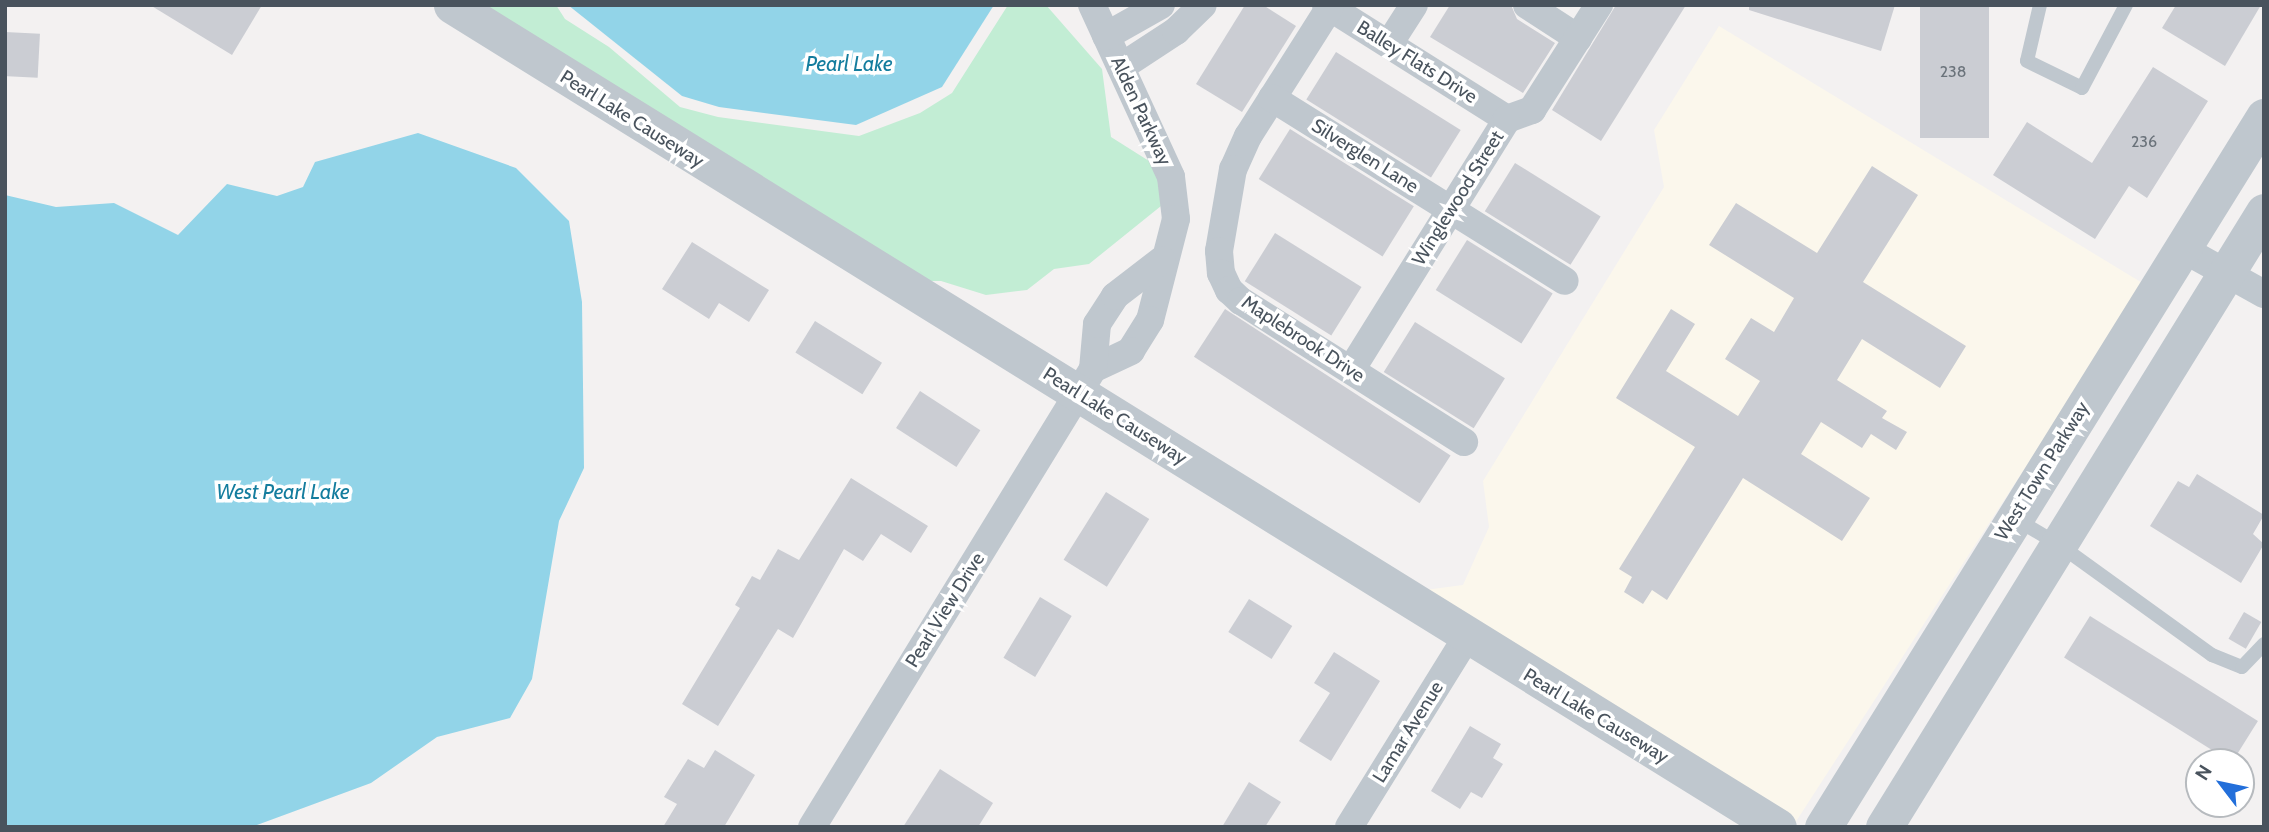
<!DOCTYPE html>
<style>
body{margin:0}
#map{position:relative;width:2269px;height:832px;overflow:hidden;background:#f3f1f1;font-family:Cabin,sans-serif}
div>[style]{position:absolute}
.commercial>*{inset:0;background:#fbf7ec}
.green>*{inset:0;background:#c2edd4}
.water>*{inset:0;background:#92d4e8}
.building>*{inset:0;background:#cbcdd3;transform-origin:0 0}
.service>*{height:14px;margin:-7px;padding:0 7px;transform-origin:7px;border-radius:7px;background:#bfc7ce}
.minor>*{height:28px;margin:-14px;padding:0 14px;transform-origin:14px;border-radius:14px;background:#bfc7ce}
.tertiary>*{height:37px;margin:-18.5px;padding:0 18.5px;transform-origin:18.5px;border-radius:18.5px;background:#bfc7ce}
span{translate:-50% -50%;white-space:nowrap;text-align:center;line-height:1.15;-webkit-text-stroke:7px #fff;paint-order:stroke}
.number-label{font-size:16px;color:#6a727a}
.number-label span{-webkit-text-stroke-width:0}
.street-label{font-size:19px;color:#49535d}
.water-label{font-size:21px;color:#147d9e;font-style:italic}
.frame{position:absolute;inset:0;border:7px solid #49535d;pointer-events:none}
.north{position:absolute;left:2185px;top:748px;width:70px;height:70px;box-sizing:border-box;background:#fff;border:2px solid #b6babe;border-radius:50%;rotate:302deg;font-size:19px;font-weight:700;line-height:28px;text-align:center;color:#49535d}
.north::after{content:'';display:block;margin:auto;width:24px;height:32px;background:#236fda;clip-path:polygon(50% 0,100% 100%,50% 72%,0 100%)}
</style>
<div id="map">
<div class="commercial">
<div style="clip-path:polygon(1719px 26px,2144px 284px,1795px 823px,1425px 590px,1463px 585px,1489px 527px,1483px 481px,1664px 187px,1654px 130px)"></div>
</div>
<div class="green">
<div style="clip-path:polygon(477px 5px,556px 5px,565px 19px,609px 47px,680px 107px,718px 117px,859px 136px,920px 113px,952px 93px,1008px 5px,1046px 5px,1102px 69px,1111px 137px,1149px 161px,1158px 179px,1161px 206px,1089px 264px,1054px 269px,1027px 290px,986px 295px,941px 281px,920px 281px)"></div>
</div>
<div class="water">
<div style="clip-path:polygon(568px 5px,994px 5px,942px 87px,856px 125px,719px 107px,682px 96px)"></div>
<div style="clip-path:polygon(418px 133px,516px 168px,569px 221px,582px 302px,584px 468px,559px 521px,532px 679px,510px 718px,437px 737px,371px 783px,257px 825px,5px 827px,5px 195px,56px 207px,114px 203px,178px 235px,227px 184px,277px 196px,303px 187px,315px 162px)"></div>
</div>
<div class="building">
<div style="clip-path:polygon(150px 5px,262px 5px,232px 55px)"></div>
<div style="clip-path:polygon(1245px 5px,1263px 5px,1296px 26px,1242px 112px,1196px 84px)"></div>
<div style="clip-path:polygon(1450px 5px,1511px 5px,1517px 19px,1555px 43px,1523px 93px,1430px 37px)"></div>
<div style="clip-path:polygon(1616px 5px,1686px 5px,1601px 141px,1552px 110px)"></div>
<div style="clip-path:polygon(1749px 5px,1895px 5px,1881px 51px,1749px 10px)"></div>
<div style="left:1920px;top:5px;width:69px;height:133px"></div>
<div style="clip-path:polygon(2176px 5px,2261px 5px,2225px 66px,2162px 28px)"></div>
<div style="left:5px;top:32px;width:35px;height:44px;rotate:3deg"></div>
<div style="left:1336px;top:52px;width:147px;height:56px;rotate:32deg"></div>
<div style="clip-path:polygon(2153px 67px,2208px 101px,2147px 198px,2129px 186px,2095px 239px,1993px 175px,2027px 122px,2092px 163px)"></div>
<div style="left:1290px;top:129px;width:146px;height:59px;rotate:32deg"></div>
<div style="left:1515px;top:163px;width:101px;height:57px;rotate:32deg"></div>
<div style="clip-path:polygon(1872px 166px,1918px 195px,1863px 282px,1966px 346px,1940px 388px,1862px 339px,1837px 380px,1887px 411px,1882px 418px,1907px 432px,1896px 450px,1871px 434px,1862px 448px,1821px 422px,1801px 454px,1870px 498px,1842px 541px,1743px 478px,1667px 600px,1652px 590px,1643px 604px,1624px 592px,1632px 577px,1619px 569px,1695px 447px,1616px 398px,1671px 309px,1695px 324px,1666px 371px,1738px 416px,1760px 381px,1725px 359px,1751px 318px,1774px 332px,1794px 298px,1709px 245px,1736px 203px,1817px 253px)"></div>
<div style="left:1275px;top:233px;width:102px;height:57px;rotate:32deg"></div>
<div style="left:1467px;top:240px;width:101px;height:59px;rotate:32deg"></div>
<div style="clip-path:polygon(692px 242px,769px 290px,749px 322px,719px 303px,709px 319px,662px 289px)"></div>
<div style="left:1225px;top:309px;width:269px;height:57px;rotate:33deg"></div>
<div style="left:815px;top:321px;width:79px;height:37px;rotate:32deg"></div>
<div style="left:1415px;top:322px;width:106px;height:59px;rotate:32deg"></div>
<div style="left:920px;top:391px;width:72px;height:44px;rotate:33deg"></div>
<div style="clip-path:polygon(2197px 474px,2264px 515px,2253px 534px,2264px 544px,2241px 583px,2150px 526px,2178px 481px,2189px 487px)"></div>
<div style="clip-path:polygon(851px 478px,928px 526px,911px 553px,881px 534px,863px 561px,844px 549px,793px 638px,778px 629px,718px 726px,682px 704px,740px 608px,735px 605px,752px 576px,760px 580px,778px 549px,799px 560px)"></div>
<div style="left:1106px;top:492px;width:51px;height:80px;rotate:32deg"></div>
<div style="left:1040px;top:597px;width:37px;height:71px;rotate:31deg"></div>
<div style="left:1249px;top:599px;width:51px;height:39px;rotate:32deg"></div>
<div style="left:2244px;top:612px;width:20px;height:31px;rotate:30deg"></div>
<div style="left:2090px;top:616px;width:198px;height:49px;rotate:32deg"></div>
<div style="clip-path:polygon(1334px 652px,1380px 681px,1331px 761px,1299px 741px,1330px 693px,1314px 683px)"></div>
<div style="clip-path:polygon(1470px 726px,1501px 744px,1493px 758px,1503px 764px,1482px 798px,1471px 792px,1460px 809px,1431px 791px)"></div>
<div style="clip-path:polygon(715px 750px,755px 775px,724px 827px,663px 827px,677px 804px,664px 797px,688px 759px,704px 768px)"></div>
<div style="clip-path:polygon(940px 769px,993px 803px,978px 827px,903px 827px)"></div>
<div style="clip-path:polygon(1249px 782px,1281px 802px,1265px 827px,1222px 827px)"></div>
</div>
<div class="service">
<div style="left:2040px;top:5px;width:57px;rotate:103.1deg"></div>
<div style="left:2027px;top:61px;width:61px;rotate:26.1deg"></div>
<div style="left:2082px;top:88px;width:94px;rotate:-62.1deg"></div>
<div style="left:2014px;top:518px;width:51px;rotate:30.6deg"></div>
<div style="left:2058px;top:544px;width:190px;rotate:35.8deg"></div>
<div style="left:2212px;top:655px;width:32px;rotate:22deg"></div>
<div style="left:2242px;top:667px;width:32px;rotate:-46deg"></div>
</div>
<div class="minor">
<div style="left:1092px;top:5px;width:189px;rotate:65.3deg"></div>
<div style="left:1171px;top:177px;width:42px;rotate:83.2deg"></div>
<div style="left:1176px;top:219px;width:104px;rotate:104.4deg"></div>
<div style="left:1150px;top:320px;width:36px;rotate:122deg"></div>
<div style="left:1131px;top:351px;width:42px;rotate:154.7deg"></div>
<div style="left:1326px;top:5px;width:214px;rotate:32.2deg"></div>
<div style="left:1527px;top:5px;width:61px;rotate:32.9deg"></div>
<div style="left:1330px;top:7px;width:153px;rotate:122.4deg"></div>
<div style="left:1248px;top:136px;width:36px;rotate:114deg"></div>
<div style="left:1233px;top:169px;width:83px;rotate:99.7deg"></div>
<div style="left:1219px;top:251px;width:22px;rotate:85deg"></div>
<div style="left:1221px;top:273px;width:19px;rotate:65deg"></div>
<div style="left:1229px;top:290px;width:16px;rotate:43deg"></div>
<div style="left:1241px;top:301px;width:264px;rotate:32.3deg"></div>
<div style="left:1106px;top:36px;width:63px;rotate:-29.4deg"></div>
<div style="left:1389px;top:44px;width:46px;rotate:-57.3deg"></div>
<div style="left:1121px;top:67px;width:66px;rotate:-33.2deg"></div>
<div style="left:1176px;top:31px;width:37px;rotate:-44deg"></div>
<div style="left:1272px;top:98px;width:345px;rotate:32deg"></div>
<div style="left:2183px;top:249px;width:93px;rotate:29.1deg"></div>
<div style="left:1351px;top:370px;width:296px;rotate:-58.1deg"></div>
<div style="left:1507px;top:119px;width:27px;rotate:-20deg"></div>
<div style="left:1532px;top:110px;width:125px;rotate:-57.5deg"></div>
<div style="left:812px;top:827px;width:537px;rotate:-58.47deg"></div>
<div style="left:1093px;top:369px;width:45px;rotate:-84.9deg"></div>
<div style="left:1097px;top:324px;width:33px;rotate:-57deg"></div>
<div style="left:1115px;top:296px;width:59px;rotate:-37.5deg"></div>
<div style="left:1349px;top:827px;width:224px;rotate:-58.2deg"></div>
</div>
<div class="tertiary">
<div style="left:452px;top:5px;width:1560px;rotate:31.8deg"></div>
<div style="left:1823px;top:827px;width:836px;rotate:-58.15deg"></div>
<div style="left:1884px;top:827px;width:723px;rotate:-58.29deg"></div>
</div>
<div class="number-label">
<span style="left:1953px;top:72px">238</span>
<span style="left:2144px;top:142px">236</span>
</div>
<div class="street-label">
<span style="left:1417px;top:62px;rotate:32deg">Balley Flats Drive</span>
<span style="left:1141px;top:111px;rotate:65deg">Alden Parkway</span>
<span style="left:632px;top:119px;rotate:32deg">Pearl Lake Causeway</span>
<span style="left:1365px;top:156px;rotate:32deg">Silverglen Lane</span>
<span style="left:1458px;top:198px;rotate:-58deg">Winglewood Street</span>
<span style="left:1303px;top:339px;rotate:33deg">Maplebrook Drive</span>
<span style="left:1115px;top:416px;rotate:32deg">Pearl Lake Causeway</span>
<span style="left:2042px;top:471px;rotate:-58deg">West Town Parkway</span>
<span style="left:945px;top:610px;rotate:-58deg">Pearl View Drive</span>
<span style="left:1596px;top:716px;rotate:31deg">Pearl Lake Causeway</span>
<span style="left:1408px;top:732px;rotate:-58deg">Lamar Avenue</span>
</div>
<div class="water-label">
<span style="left:849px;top:64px">Pearl Lake</span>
<span style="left:283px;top:492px">West Pearl Lake</span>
</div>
<div class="frame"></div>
<div class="north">N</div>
</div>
